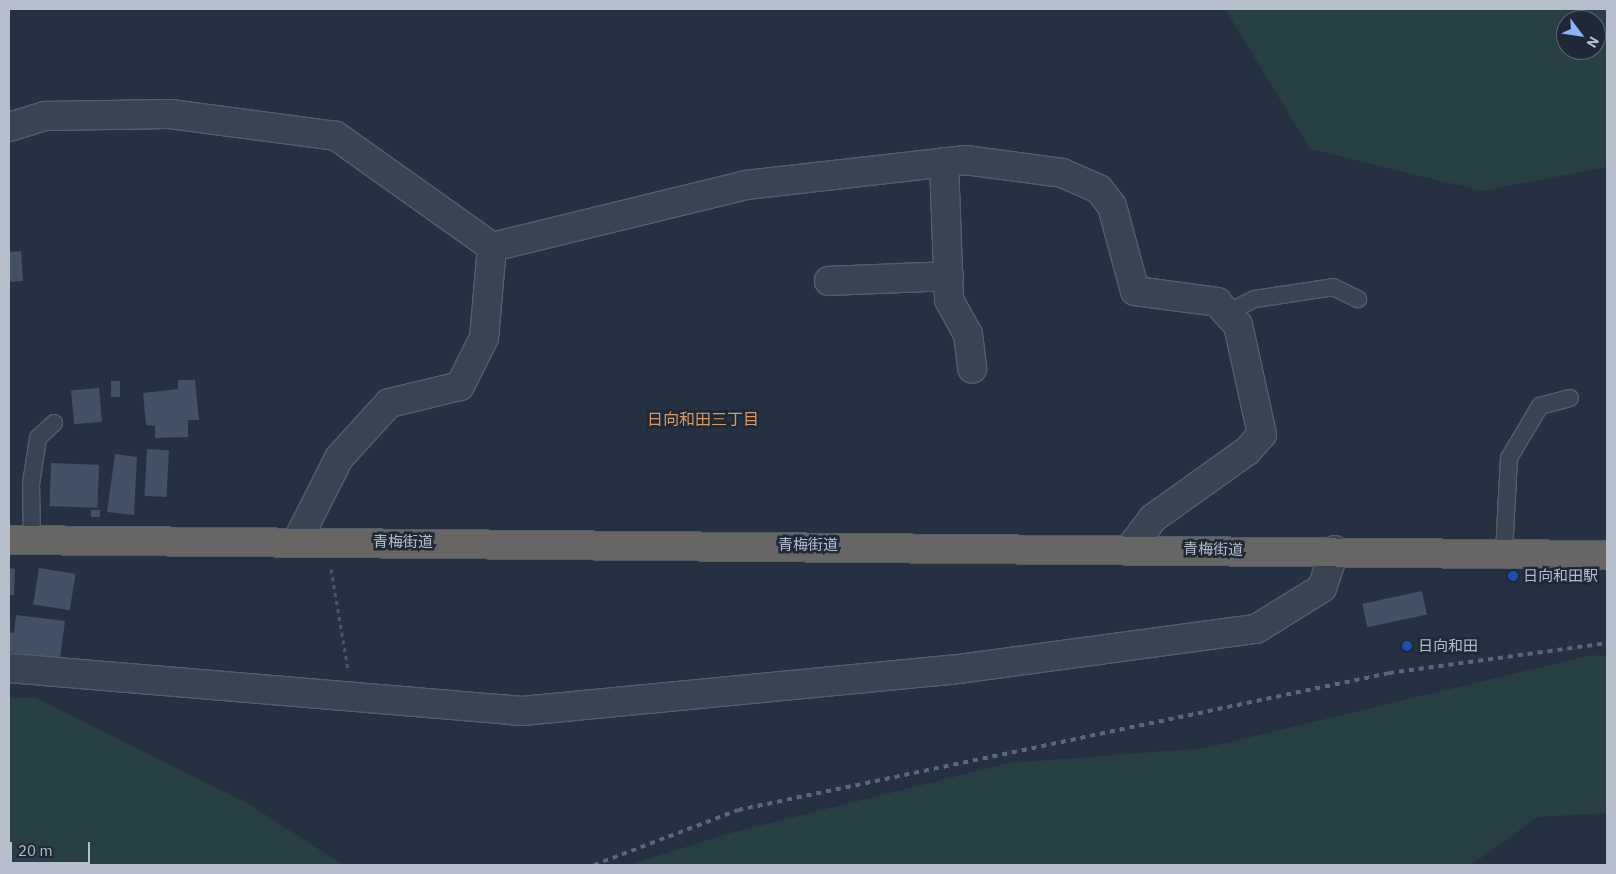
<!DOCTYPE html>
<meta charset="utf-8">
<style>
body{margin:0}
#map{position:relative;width:1616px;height:874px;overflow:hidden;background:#253041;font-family:"IBM Plex Sans","Noto Sans JP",sans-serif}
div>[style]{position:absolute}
.green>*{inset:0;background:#273e42}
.building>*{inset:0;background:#445063;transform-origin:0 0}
.path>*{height:3px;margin-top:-1.5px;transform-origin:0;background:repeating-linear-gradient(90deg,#465b5f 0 4px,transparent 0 8px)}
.roads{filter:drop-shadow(1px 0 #545e6b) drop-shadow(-1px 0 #545e6b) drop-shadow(0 1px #545e6b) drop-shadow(0 -1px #545e6b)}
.service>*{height:16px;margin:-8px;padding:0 8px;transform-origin:8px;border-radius:8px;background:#3a4351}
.minor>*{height:28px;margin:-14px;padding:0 14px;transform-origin:14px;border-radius:14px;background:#3a4351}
.trunk>*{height:28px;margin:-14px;padding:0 14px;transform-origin:14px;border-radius:14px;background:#686664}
.rail>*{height:4px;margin-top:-2px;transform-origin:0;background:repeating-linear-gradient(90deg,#5c6678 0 5px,transparent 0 10px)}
.dots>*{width:14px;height:14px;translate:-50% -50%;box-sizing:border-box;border:2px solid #1e2836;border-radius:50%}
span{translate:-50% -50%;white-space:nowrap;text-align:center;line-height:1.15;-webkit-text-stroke:5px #1e2836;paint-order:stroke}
.street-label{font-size:15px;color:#b6becb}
.poi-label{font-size:15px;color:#b6becb}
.left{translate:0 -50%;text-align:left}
.neighbourhood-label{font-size:16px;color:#d89a65}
.frame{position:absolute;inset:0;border:10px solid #b6becb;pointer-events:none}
.north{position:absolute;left:1556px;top:10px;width:50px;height:50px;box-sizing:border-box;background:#1e2836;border:1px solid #5b6472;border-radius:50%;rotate:121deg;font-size:14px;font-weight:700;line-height:20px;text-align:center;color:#b6becb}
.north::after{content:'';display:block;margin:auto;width:18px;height:22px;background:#8db4fa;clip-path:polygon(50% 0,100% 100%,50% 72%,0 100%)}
.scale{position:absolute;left:10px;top:842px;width:80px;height:22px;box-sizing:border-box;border:2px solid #b6becb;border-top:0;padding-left:6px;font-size:15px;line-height:18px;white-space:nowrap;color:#b6becb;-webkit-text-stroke:4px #1e2836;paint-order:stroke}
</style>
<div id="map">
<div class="green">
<div style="clip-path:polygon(evenodd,1225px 9px,1607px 9px,1607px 167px,1482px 191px,1310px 149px,1225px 9px,1566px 20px,1596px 20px,1596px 50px,1566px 50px,1566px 20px)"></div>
<div style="clip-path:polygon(1591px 655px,1607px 656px,1607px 813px,1538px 817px,1471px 865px,629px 865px,730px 833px,1009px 763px,1205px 748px)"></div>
<div style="clip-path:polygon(9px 698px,36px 698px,249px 804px,343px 865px,9px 865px)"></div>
</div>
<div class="building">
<div style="clip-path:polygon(21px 251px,23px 281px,9px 282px,9px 252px)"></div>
<div style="clip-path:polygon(178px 380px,195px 380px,199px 420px,188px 420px,188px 437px,155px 438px,155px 426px,146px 425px,143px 393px,178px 389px)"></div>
<div style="left:111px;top:381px;width:9px;height:16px"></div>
<div style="left:99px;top:388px;width:34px;height:28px;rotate:85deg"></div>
<div style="left:147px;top:449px;width:22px;height:47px;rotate:3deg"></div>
<div style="clip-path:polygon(115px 454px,137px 457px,134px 515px,107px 512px)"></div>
<div style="left:51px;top:463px;width:48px;height:43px;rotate:2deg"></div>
<div style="left:91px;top:510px;width:9px;height:7px"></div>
<div style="clip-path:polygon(9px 568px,15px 569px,14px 595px,9px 595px)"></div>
<div style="left:39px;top:568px;width:37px;height:37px;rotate:9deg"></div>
<div style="left:1422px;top:591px;width:24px;height:61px;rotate:78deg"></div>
<div style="clip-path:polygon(16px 615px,65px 621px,60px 659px,9px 652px,9px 632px,14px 633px)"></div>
</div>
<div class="path">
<div style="left:331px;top:569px;width:101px;rotate:80.4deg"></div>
</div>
<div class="roads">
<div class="service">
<div style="left:1227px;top:313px;width:31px;rotate:-27deg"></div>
<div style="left:1255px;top:299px;width:79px;rotate:-8.7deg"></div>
<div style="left:1333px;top:287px;width:28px;rotate:26deg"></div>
<div style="left:32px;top:540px;width:56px;rotate:-91deg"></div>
<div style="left:31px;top:484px;width:47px;rotate:-81.3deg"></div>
<div style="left:38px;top:438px;width:22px;rotate:-43deg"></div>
<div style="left:1504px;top:553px;width:95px;rotate:-87deg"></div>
<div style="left:1509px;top:458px;width:61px;rotate:-59.2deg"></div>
<div style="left:1540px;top:406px;width:31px;rotate:-15deg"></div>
</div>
<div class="minor">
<div style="left:9px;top:127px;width:38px;rotate:-17deg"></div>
<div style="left:45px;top:116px;width:125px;rotate:-0.9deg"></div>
<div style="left:170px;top:114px;width:167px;rotate:7.5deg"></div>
<div style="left:336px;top:136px;width:191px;rotate:35.4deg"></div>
<div style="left:492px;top:247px;width:91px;rotate:95deg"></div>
<div style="left:484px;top:338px;width:54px;rotate:116.6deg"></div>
<div style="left:460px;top:386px;width:73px;rotate:166.5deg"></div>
<div style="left:389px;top:403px;width:74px;rotate:132.3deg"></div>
<div style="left:339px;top:458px;width:93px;rotate:116.8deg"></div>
<div style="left:944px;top:162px;width:138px;rotate:87.9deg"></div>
<div style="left:949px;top:300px;width:39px;rotate:61deg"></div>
<div style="left:968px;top:334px;width:35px;rotate:83deg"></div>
<div style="left:492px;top:247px;width:261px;rotate:-13.7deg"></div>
<div style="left:746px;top:185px;width:220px;rotate:-6.5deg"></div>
<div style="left:965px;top:160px;width:98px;rotate:7.6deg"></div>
<div style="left:1062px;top:173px;width:40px;rotate:23.4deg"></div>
<div style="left:1099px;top:189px;width:21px;rotate:53deg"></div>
<div style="left:1112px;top:206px;width:88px;rotate:74.9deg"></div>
<div style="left:1135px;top:291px;width:83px;rotate:7.6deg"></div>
<div style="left:1217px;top:302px;width:31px;rotate:48deg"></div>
<div style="left:1238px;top:325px;width:112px;rotate:77.6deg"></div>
<div style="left:1262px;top:434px;width:23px;rotate:131deg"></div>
<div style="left:1247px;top:451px;width:115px;rotate:144.5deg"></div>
<div style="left:1153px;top:518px;width:38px;rotate:127deg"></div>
<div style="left:829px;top:281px;width:120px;rotate:-2.4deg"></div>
<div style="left:9px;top:668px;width:515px;rotate:4.79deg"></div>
<div style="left:522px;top:711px;width:431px;rotate:-5.5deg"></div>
<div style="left:951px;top:670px;width:308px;rotate:-7.7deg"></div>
<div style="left:1256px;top:629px;width:78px;rotate:-31.8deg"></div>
<div style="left:1322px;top:588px;width:40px;rotate:-71.1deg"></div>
</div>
<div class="trunk">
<div style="left:9px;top:540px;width:1598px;rotate:0.54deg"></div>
</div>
</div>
<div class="rail">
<div style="left:594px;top:865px;width:154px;rotate:-20.9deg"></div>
<div style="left:738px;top:810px;width:665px;rotate:-11.88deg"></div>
<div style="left:1389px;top:673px;width:220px;rotate:-7.8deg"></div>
</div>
<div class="dots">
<div style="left:1513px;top:576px;background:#1a4fb4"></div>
<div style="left:1407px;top:646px;background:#1a4fb4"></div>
</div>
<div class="street-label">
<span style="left:403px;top:542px">青梅街道</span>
<span style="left:808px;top:545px">青梅街道</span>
<span style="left:1213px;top:549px;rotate:1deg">青梅街道</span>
</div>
<div class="poi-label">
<span class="left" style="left:1523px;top:576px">日向和田駅</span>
<span class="left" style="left:1418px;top:646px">日向和田</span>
</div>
<div class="neighbourhood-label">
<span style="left:703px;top:419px">日向和田三丁目</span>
</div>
<div class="frame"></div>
<div class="north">N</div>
<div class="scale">20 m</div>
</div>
